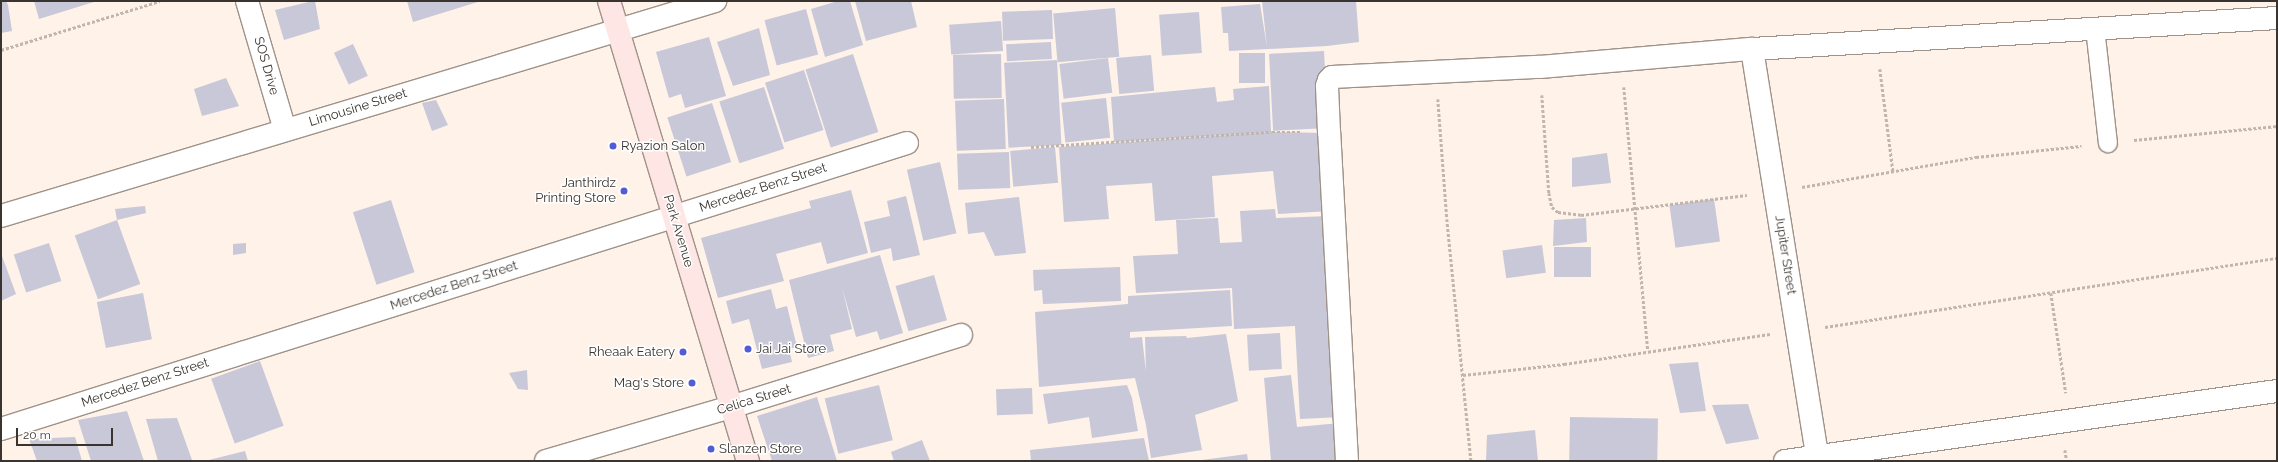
<!DOCTYPE html>
<style>
body{margin:0}
#map{position:relative;width:2278px;height:462px;overflow:hidden;background:#fef2e9;font-family:Raleway,sans-serif}
div>[style]{position:absolute}
.building>*{inset:0;background:#c8c8d8;transform-origin:0 0}
.path>*{height:2.5px;margin-top:-1.25px;transform-origin:0;background:repeating-linear-gradient(90deg,#c0b6ae 0 3px,transparent 0 5px)}
.roads{filter:drop-shadow(1px 0 #9f9288) drop-shadow(-1px 0 #9f9288) drop-shadow(0 1px #9f9288) drop-shadow(0 -1px #9f9288)}
.lane>*{height:18px;margin:-9px;padding:0 9px;transform-origin:9px;border-radius:9px;background:#fff}
.street>*{height:22px;margin:-11px;padding:0 11px;transform-origin:11px;border-radius:11px;background:#fff}
.secondary>*{height:22px;margin:-11px;padding:0 11px;transform-origin:11px;border-radius:11px;background:#fee6e5}
.dots>*{width:11px;height:11px;translate:-50% -50%;box-sizing:border-box;border:2px solid #fff;border-radius:50%}
span{translate:-50% -50%;white-space:nowrap;text-align:center;line-height:1.15;-webkit-text-stroke:3px #fff;paint-order:stroke}
.street-label{font-size:13px;color:#39342f}
.poi-label{font-size:13px;color:#39342f}
.left{translate:0 -50%;text-align:left}
.right{translate:-100% -50%;text-align:right}
.frame{position:absolute;inset:0;border:2px solid #39342f;pointer-events:none}
.scale{position:absolute;left:16px;top:428px;width:97px;height:18px;box-sizing:border-box;border:2px solid #39342f;border-top:0;padding-left:5px;font-size:12px;line-height:14px;white-space:nowrap;color:#39342f;-webkit-text-stroke:3px #fff;paint-order:stroke}
</style>
<div id="map">
<div class="building">
<div style="clip-path:polygon(1px 1px,6px 1px,8px 5px,12px 31px,1px 33px)"></div>
<div style="clip-path:polygon(34px 1px,97px 1px,39px 19px)"></div>
<div style="clip-path:polygon(313px 1px,315px 1px,320px 29px,284px 40px,275px 10px)"></div>
<div style="clip-path:polygon(407px 1px,481px 1px,413px 22px)"></div>
<div style="clip-path:polygon(838px 1px,850px 1px,863px 45px,825px 57px,811px 9px)"></div>
<div style="clip-path:polygon(855px 1px,911px 1px,917px 27px,866px 41px)"></div>
<div style="clip-path:polygon(1262px 1px,1356px 1px,1359px 42px,1327px 46px,1229px 51px,1228px 33px,1223px 33px,1221px 7px,1260px 4px,1267px 47px)"></div>
<div style="left:1115px;top:8px;width:49px;height:62px;rotate:85deg"></div>
<div style="left:806px;top:9px;width:47px;height:43px;rotate:75deg"></div>
<div style="left:1052px;top:10px;width:29px;height:50px;rotate:88deg"></div>
<div style="left:1199px;top:12px;width:41px;height:40px;rotate:86deg"></div>
<div style="left:1001px;top:21px;width:30px;height:52px;rotate:86deg"></div>
<div style="clip-path:polygon(759px 28px,770px 75px,733px 86px,717px 42px)"></div>
<div style="clip-path:polygon(709px 37px,726px 96px,685px 108px,681px 94px,669px 98px,656px 52px)"></div>
<div style="left:1051px;top:42px;width:17px;height:45px;rotate:87deg"></div>
<div style="left:353px;top:44px;width:35px;height:21px;rotate:65deg"></div>
<div style="left:1324px;top:51px;width:77px;height:55px;rotate:87deg"></div>
<div style="left:1239px;top:53px;width:26px;height:30px"></div>
<div style="left:853px;top:54px;width:82px;height:50px;rotate:72deg"></div>
<div style="left:1001px;top:54px;width:44px;height:48px;rotate:89deg"></div>
<div style="left:1151px;top:55px;width:36px;height:35px;rotate:85deg"></div>
<div style="left:1108px;top:58px;width:35px;height:49px;rotate:83deg"></div>
<div style="left:1057px;top:60px;width:85px;height:53px;rotate:87deg"></div>
<div style="left:804px;top:70px;width:63px;height:41px;rotate:72deg"></div>
<div style="clip-path:polygon(226px 78px,239px 106px,202px 116px,194px 89px)"></div>
<div style="clip-path:polygon(1269px 86px,1271px 132px,1114px 142px,1111px 97px,1215px 87px,1217px 102px,1234px 100px,1233px 89px)"></div>
<div style="left:764px;top:87px;width:65px;height:47px;rotate:72deg"></div>
<div style="left:1106px;top:98px;width:40px;height:45px;rotate:84deg"></div>
<div style="left:1004px;top:99px;width:50px;height:49px;rotate:88deg"></div>
<div style="clip-path:polygon(436px 100px,448px 125px,432px 131px,422px 103px)"></div>
<div style="left:712px;top:103px;width:62px;height:47px;rotate:72deg"></div>
<div style="clip-path:polygon(1271px 132px,1326px 133px,1331px 211px,1278px 214px,1273px 171px,1212px 176px,1215px 217px,1155px 221px,1152px 183px,1106px 186px,1109px 219px,1064px 222px,1059px 147px)"></div>
<div style="left:1055px;top:147px;width:36px;height:45px;rotate:85deg"></div>
<div style="left:1009px;top:152px;width:36px;height:52px;rotate:88deg"></div>
<div style="clip-path:polygon(1607px 153px,1611px 183px,1572px 187px,1572px 158px)"></div>
<div style="left:940px;top:162px;width:73px;height:34px;rotate:77deg"></div>
<div style="clip-path:polygon(851px 190px,868px 253px,827px 264px,821px 242px,776px 254px,784px 281px,718px 298px,701px 238px,811px 208px,809px 201px)"></div>
<div style="clip-path:polygon(906px 196px,920px 255px,893px 261px,891px 248px,871px 253px,864px 222px,890px 216px,887px 201px)"></div>
<div style="clip-path:polygon(1019px 197px,1026px 253px,995px 256px,984px 232px,968px 234px,965px 203px)"></div>
<div style="left:1714px;top:199px;width:43px;height:45px;rotate:82deg"></div>
<div style="left:391px;top:200px;width:76px;height:40px;rotate:72deg"></div>
<div style="clip-path:polygon(145px 206px,146px 213px,117px 220px,115px 209px)"></div>
<div style="clip-path:polygon(1275px 209px,1276px 218px,1330px 216px,1341px 417px,1300px 419px,1295px 326px,1234px 329px,1232px 288px,1136px 293px,1133px 256px,1178px 254px,1176px 220px,1218px 218px,1220px 243px,1242px 242px,1240px 211px)"></div>
<div style="clip-path:polygon(1586px 218px,1587px 242px,1553px 246px,1554px 220px)"></div>
<div style="left:117px;top:220px;width:68px;height:45px;rotate:70deg"></div>
<div style="left:49px;top:243px;width:40px;height:37px;rotate:72deg"></div>
<div style="clip-path:polygon(246px 243px,246px 253px,233px 255px,233px 244px)"></div>
<div style="left:1542px;top:245px;width:28px;height:40px;rotate:82deg"></div>
<div style="left:1591px;top:247px;width:30px;height:37px;rotate:90deg"></div>
<div style="clip-path:polygon(880px 255px,903px 333px,880px 340px,877px 331px,856px 337px,842px 287px,852px 329px,830px 335px,834px 351px,808px 358px,789px 280px)"></div>
<div style="clip-path:polygon(2px 256px,16px 294px,1px 301px,1px 257px)"></div>
<div style="clip-path:polygon(1120px 267px,1121px 301px,1043px 304px,1042px 290px,1034px 291px,1033px 270px)"></div>
<div style="left:934px;top:275px;width:47px;height:40px;rotate:74deg"></div>
<div style="clip-path:polygon(771px 289px,776px 309px,787px 306px,797px 347px,789px 349px,792px 362px,762px 369px,749px 319px,732px 324px,726px 301px)"></div>
<div style="clip-path:polygon(1230px 290px,1232px 326px,1130px 332px,1130px 338px,1142px 337px,1146px 372px,1145px 337px,1186px 336px,1187px 338px,1226px 334px,1238px 401px,1195px 415px,1202px 450px,1151px 458px,1146px 425px,1135px 378px,1039px 387px,1035px 312px,1128px 304px,1128px 296px)"></div>
<div style="left:143px;top:293px;width:47px;height:47px;rotate:79deg"></div>
<div style="left:1280px;top:333px;width:36px;height:33px;rotate:87deg"></div>
<div style="left:260px;top:361px;width:69px;height:52px;rotate:70deg"></div>
<div style="clip-path:polygon(1698px 362px,1706px 411px,1680px 413px,1669px 364px)"></div>
<div style="clip-path:polygon(527px 370px,528px 390px,518px 389px,509px 373px)"></div>
<div style="clip-path:polygon(1291px 375px,1297px 427px,1340px 423px,1344px 461px,1271px 461px,1264px 378px)"></div>
<div style="left:879px;top:385px;width:57px;height:56px;rotate:76deg"></div>
<div style="clip-path:polygon(1127px 385px,1132px 398px,1138px 431px,1092px 438px,1089px 417px,1048px 424px,1043px 394px)"></div>
<div style="left:1032px;top:388px;width:26px;height:36px;rotate:88deg"></div>
<div style="clip-path:polygon(817px 397px,837px 461px,772px 461px,757px 416px)"></div>
<div style="clip-path:polygon(1748px 404px,1759px 439px,1726px 444px,1712px 405px)"></div>
<div style="clip-path:polygon(127px 411px,144px 461px,91px 461px,78px 420px)"></div>
<div style="left:1570px;top:417px;width:88px;height:44px;rotate:1deg"></div>
<div style="clip-path:polygon(177px 418px,192px 460px,158px 461px,146px 419px)"></div>
<div style="clip-path:polygon(1535px 430px,1538px 461px,1486px 461px,1487px 435px)"></div>
<div style="clip-path:polygon(75px 437px,82px 461px,37px 461px,29px 439px)"></div>
<div style="clip-path:polygon(1144px 438px,1149px 461px,1031px 461px,1030px 450px)"></div>
<div style="clip-path:polygon(922px 440px,930px 461px,894px 461px,891px 452px)"></div>
<div style="clip-path:polygon(245px 451px,248px 461px,209px 461px,209px 460px)"></div>
<div style="clip-path:polygon(1247px 454px,1248px 461px,1202px 461px,1202px 460px)"></div>
</div>
<div class="path">
<div style="left:1px;top:50px;width:166px;rotate:-17.1deg"></div>
<div style="left:1880px;top:69px;width:103px;rotate:82.7deg"></div>
<div style="left:1624px;top:87px;width:265px;rotate:84.8deg"></div>
<div style="left:1542px;top:95px;width:98px;rotate:85.9deg"></div>
<div style="left:1549px;top:193px;width:14px;rotate:78deg"></div>
<div style="left:1552px;top:207px;width:8px;rotate:40deg"></div>
<div style="left:1558px;top:212px;width:23px;rotate:7deg"></div>
<div style="left:1581px;top:215px;width:167px;rotate:-6.9deg"></div>
<div style="left:1438px;top:99px;width:120px;rotate:85.7deg"></div>
<div style="left:1447px;top:219px;width:243px;rotate:84.3deg"></div>
<div style="left:2134px;top:140px;width:144px;rotate:-5.6deg"></div>
<div style="left:1031px;top:147px;width:241px;rotate:-3.6deg"></div>
<div style="left:1272px;top:132px;width:28px"></div>
<div style="left:1802px;top:187px;width:177px;rotate:-9.8deg"></div>
<div style="left:1976px;top:157px;width:106px;rotate:-6deg"></div>
<div style="left:2051px;top:293px;width:101px;rotate:81.5deg"></div>
<div style="left:1825px;top:327px;width:457px;rotate:-8.7deg"></div>
<div style="left:1463px;top:375px;width:102px;rotate:-6.2deg"></div>
<div style="left:1564px;top:364px;width:208px;rotate:-8.3deg"></div>
<div style="left:2065px;top:450px;width:11px;rotate:80deg"></div>
</div>
<div class="roads">
<div class="lane">
<div style="left:2095px;top:28px;width:116px;rotate:83.6deg"></div>
</div>
<div class="street">
<div style="left:247px;top:1px;width:134px;rotate:73.6deg"></div>
<div style="left:1752px;top:49px;width:417px;rotate:80.9deg"></div>
<div style="left:1px;top:216px;width:746px;rotate:-16.76deg"></div>
<div style="left:1px;top:429px;width:950px;rotate:-17.52deg"></div>
<div style="left:546px;top:461px;width:193px;rotate:-16.3deg"></div>
<div style="left:731px;top:407px;width:241px;rotate:-17.4deg"></div>
<div style="left:1347px;top:461px;width:329px;rotate:-93.1deg"></div>
<div style="left:1329px;top:132px;width:46px;rotate:-92.5deg"></div>
<div style="left:1327px;top:86px;width:6px;rotate:-72deg"></div>
<div style="left:1329px;top:80px;width:4px;rotate:-45deg"></div>
<div style="left:1332px;top:77px;width:208px;rotate:-2.8deg"></div>
<div style="left:1540px;top:67px;width:213px;rotate:-4.9deg"></div>
<div style="left:1752px;top:49px;width:526px;rotate:-3.38deg"></div>
<div style="left:1785px;top:461px;width:497px;rotate:-8.1deg"></div>
</div>
<div class="secondary">
<div style="left:609px;top:1px;width:481px;rotate:73.2deg"></div>
</div>
</div>
<div class="dots">
<div style="left:613px;top:146px;background:#525cd3"></div>
<div style="left:624px;top:191px;background:#525cd3"></div>
<div style="left:748px;top:349px;background:#525cd3"></div>
<div style="left:683px;top:352px;background:#525cd3"></div>
<div style="left:692px;top:383px;background:#525cd3"></div>
<div style="left:711px;top:449px;background:#525cd3"></div>
</div>
<div class="street-label">
<span style="left:266px;top:66px;rotate:74deg">SOS Drive</span>
<span style="left:358px;top:108px;rotate:-17deg">Limousine Street</span>
<span style="left:763px;top:188px;rotate:-18deg">Mercedez Benz Street</span>
<span style="left:678px;top:231px;rotate:73deg">Park Avenue</span>
<span style="left:1785px;top:255px;rotate:81deg">Jupiter Street</span>
<span style="left:454px;top:286px;rotate:-18deg">Mercedez Benz Street</span>
<span style="left:145px;top:383px;rotate:-18deg">Mercedez Benz Street</span>
<span style="left:754px;top:400px;rotate:-17deg">Celica Street</span>
</div>
<div class="poi-label">
<span class="left" style="left:621px;top:146px">Ryazion Salon</span>
<span class="right" style="left:616px;top:191px">Janthirdz<br>Printing Store</span>
<span class="left" style="left:756px;top:349px">Jai Jai Store</span>
<span class="right" style="left:675px;top:352px">Rheaak Eatery</span>
<span class="right" style="left:684px;top:383px">Mag's Store</span>
<span class="left" style="left:719px;top:449px">Slanzen Store</span>
</div>
<div class="frame"></div>
<div class="scale">20 m</div>
</div>
